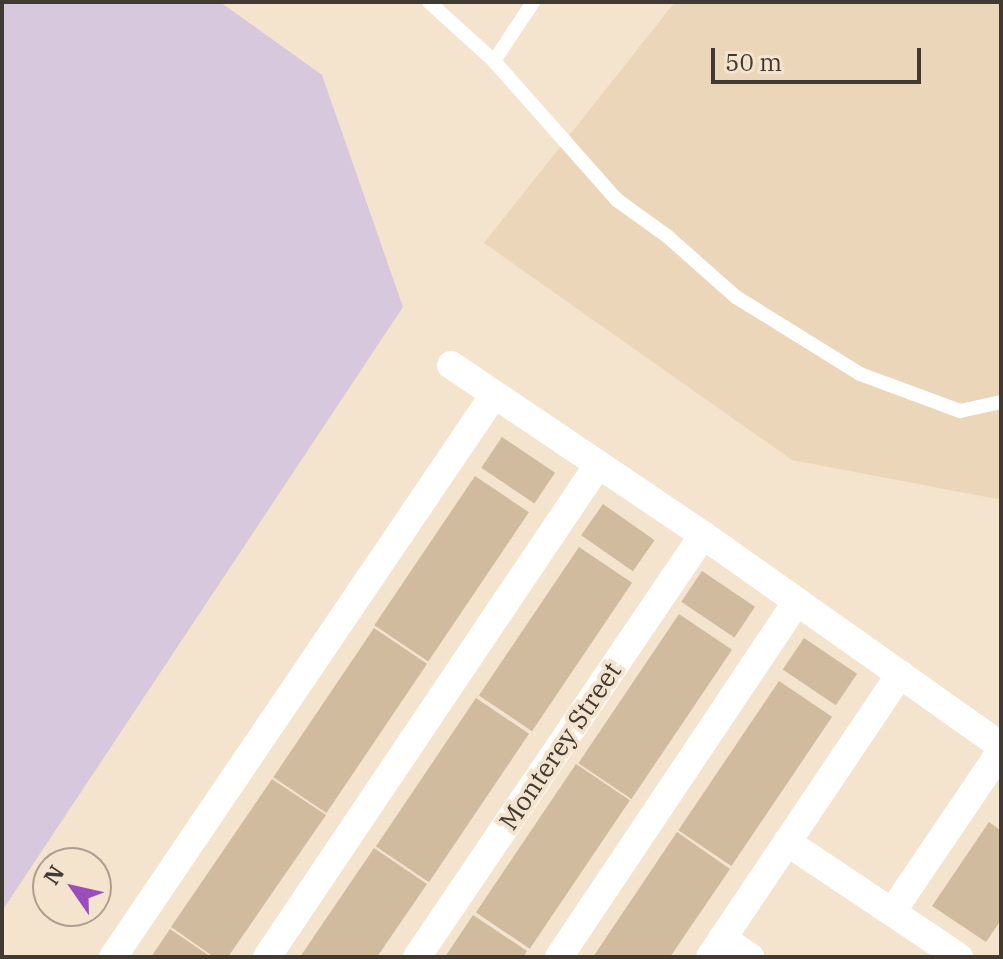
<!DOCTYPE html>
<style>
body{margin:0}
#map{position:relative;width:1003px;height:959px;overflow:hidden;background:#f4e3cd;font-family:"IBM Plex Serif",serif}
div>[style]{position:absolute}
.built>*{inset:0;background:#ebd6b9}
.green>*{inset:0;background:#d7c8de}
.building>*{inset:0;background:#d0bb9e;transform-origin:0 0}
.service>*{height:14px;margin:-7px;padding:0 7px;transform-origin:7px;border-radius:7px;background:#fff}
.minor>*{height:28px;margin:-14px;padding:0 14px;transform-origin:14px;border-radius:14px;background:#fff}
span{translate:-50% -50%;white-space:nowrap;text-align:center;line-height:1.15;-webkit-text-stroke:8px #f4e3cd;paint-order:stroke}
.street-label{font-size:26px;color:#413a32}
.frame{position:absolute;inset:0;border:4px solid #413a32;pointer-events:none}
.north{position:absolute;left:32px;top:847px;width:80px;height:80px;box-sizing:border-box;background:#f4e3cd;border:2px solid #ac9f8f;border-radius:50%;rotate:304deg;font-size:22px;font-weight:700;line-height:32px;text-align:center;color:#413a32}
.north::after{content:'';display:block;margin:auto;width:28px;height:36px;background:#9b4cbd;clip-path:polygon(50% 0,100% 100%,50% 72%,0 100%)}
.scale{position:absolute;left:711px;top:48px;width:210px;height:36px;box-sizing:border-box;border:4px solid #413a32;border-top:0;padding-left:10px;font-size:24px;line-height:28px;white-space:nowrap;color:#413a32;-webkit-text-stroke:6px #f4e3cd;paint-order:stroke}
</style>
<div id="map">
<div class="built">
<div style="clip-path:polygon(675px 2px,1001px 2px,1001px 495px,997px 499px,792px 460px,484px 243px)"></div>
</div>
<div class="green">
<div style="clip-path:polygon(2px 2px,220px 2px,322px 75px,403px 307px,2px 911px)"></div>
</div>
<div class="building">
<div style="left:502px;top:437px;width:64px;height:37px;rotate:34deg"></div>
<div style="left:475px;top:476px;width:65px;height:180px;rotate:34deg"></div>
<div style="left:603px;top:504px;width:63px;height:38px;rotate:35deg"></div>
<div style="left:579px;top:547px;width:64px;height:179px;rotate:34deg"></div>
<div style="left:702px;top:571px;width:64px;height:37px;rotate:34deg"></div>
<div style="left:679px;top:614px;width:64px;height:180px;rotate:34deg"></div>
<div style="left:374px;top:628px;width:64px;height:180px;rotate:34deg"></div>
<div style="left:804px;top:638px;width:64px;height:38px;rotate:34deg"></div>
<div style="left:779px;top:681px;width:64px;height:180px;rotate:34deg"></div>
<div style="left:476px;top:698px;width:64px;height:179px;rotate:34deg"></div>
<div style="left:576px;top:764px;width:65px;height:179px;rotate:34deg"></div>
<div style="clip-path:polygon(272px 779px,326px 815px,228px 957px,214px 957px,171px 927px)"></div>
<div style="clip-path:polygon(989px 822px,1001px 831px,1001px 920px,986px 942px,932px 906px)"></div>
<div style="clip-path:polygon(677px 832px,730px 869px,670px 957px,593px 957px)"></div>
<div style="clip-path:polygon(374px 848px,427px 884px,377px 957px,300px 957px)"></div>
<div style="clip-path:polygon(473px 915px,527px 951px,523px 957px,445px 957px)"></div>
<div style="clip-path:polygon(170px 929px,211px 957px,151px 957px)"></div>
</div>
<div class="service">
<div style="left:429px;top:2px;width:88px;rotate:42.2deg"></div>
<div style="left:494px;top:61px;width:186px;rotate:48.5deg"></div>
<div style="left:617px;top:200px;width:62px;rotate:35.8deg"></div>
<div style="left:667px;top:236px;width:92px;rotate:41.5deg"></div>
<div style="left:736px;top:297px;width:146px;rotate:31.8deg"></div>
<div style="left:860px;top:374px;width:107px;rotate:20.3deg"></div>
<div style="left:960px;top:411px;width:42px;rotate:-12.4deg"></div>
<div style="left:494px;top:61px;width:71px;rotate:-56.5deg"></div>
</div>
<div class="minor">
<div style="left:451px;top:365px;width:304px;rotate:34deg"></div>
<div style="left:703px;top:535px;width:365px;rotate:35.3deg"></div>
<div style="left:787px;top:842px;width:207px;rotate:33.8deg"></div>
<div style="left:892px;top:912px;width:194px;rotate:-55.9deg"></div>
<div style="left:722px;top:938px;width:34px;rotate:34deg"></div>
<div style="left:113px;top:957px;width:679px;rotate:-55.87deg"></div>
<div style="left:267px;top:957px;width:593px;rotate:-56.07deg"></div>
<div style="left:417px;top:957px;width:510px;rotate:-55.87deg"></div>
<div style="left:559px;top:957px;width:428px;rotate:-56.2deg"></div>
<div style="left:710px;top:957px;width:341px;rotate:-56.1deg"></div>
</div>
<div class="street-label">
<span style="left:560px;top:746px;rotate:-56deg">Monterey Street</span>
</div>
<div class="frame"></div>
<div class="north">N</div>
<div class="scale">50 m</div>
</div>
